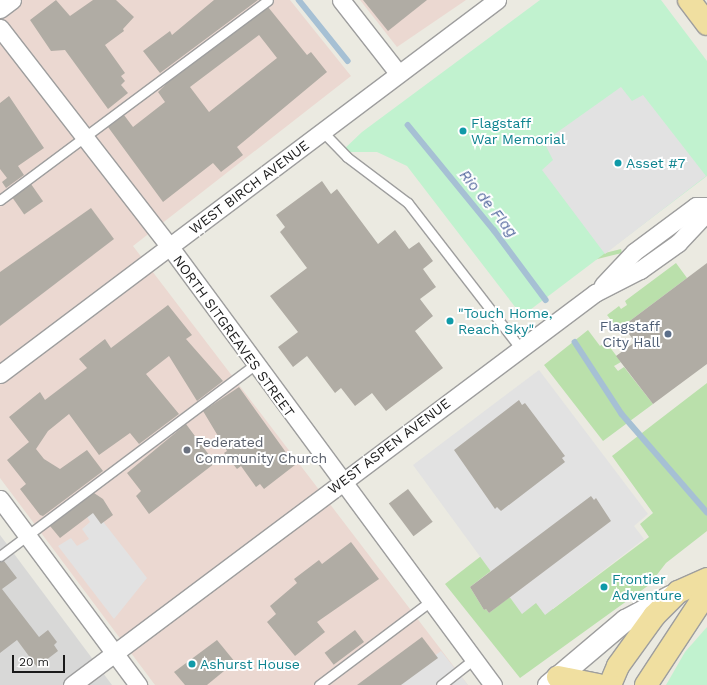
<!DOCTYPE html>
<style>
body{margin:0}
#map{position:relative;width:707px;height:685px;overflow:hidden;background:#ebeae1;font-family:"Work Sans",sans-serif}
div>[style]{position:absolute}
.residential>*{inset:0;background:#d8d8d7}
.commercial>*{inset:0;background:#ebd8d1}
.grass>*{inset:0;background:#bae0ab;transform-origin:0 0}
.park>*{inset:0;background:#c1f2cf}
.parking>*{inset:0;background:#e2e2e2}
.stream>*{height:5.5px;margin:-2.75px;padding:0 2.75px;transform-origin:2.75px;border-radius:2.75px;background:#a6c0d4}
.building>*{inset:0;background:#b0aca4;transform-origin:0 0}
.roads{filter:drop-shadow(1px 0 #9e9e9e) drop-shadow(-1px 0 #9e9e9e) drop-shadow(0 1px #9e9e9e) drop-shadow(0 -1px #9e9e9e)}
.service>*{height:9px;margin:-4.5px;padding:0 4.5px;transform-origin:4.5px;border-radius:4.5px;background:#fff}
.minor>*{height:17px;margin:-8.5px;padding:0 8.5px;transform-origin:8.5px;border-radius:8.5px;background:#fff}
.tertiary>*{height:21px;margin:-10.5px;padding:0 10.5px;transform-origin:10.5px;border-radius:10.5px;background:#fff}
.primary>*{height:22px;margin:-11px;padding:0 11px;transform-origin:11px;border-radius:11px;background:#f0dfa0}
.dots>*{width:11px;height:11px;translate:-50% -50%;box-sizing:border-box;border:2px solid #fff;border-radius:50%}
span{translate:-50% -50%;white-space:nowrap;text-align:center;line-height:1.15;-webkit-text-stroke:4px #fff;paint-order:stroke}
.culture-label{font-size:14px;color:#0d838f}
.left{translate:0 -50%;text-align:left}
.street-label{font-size:14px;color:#1a1a1a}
.service-label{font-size:14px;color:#4e5e75}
.right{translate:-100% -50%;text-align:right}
.worship-label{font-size:14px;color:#5b616d}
.water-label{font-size:15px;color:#53689e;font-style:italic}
.scale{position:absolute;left:12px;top:655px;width:53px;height:18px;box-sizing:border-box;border:2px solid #1a1a1a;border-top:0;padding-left:5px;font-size:12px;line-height:14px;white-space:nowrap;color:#1a1a1a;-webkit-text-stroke:3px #fff;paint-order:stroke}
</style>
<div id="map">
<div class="residential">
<div style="clip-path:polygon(0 535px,112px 685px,0 685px)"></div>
</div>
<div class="commercial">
<div style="clip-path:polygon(0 0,290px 0,351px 76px,133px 246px,468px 685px,155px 685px,0 478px)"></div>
<div style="clip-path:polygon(360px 0,466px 0,397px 47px)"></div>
</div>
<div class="grass">
<div style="left:621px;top:249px;width:4px;height:54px;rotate:76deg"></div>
<div style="clip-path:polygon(676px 263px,687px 278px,623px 326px,615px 325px,607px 315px,619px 306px,621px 309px,627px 305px,625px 301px)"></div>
<div style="clip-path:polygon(588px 330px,600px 346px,606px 342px,621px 362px,614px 366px,618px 371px,624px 367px,653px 404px,603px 441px,544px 365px)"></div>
<div style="clip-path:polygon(707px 383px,707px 531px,666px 563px,649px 585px,520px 678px,445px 584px,485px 553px,496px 567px,470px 587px,484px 610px,486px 609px,489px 613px,515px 593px,547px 603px,553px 609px,649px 537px,640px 524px,653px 513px,612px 456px)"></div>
</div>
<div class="park">
<div style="clip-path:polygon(540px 0,661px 0,707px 61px,707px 176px,522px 316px,407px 166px,377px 152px,341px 152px,362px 132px)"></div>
<div style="clip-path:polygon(707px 627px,707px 685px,666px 685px,685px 652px)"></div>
</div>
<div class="parking">
<div style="clip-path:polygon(621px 87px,632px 101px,643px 95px,706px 176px,605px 254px,542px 170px,553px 160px,546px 146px,552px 136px)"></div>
<div style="clip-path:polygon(539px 370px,648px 514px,634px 526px,644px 539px,545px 615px,536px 603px,522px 614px,413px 465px)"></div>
<div style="clip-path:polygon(94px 510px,147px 578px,114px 619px,58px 546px,71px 538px,77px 546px,89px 539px,82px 529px,90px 522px,86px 515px)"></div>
<div style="clip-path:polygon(441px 651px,468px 685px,396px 685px)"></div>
</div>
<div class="stream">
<div style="left:299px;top:0;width:78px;rotate:51.2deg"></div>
<div style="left:408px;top:125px;width:136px;rotate:50.7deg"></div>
<div style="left:494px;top:230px;width:87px;rotate:53.4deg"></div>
<div style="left:575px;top:342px;width:86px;rotate:56.9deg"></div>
<div style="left:622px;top:414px;width:130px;rotate:49.1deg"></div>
</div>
<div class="building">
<div style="clip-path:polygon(56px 0,70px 16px,93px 0,116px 0,134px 17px,123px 29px,124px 31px,105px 45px,125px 73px,121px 76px,125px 81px,121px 85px,128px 93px,108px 109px,65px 50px,51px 51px,30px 20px)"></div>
<div style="clip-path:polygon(214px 0,258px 0,160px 73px,143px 51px,170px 31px,172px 35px)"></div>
<div style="clip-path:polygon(363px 0,427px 0,388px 31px)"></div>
<div style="clip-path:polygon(evenodd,268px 7px,307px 55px,311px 52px,327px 72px,237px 147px,243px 155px,221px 172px,213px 163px,163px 202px,108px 127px,124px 115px,133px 127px,165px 102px,158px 92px,167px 83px,268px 7px,259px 35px,277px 58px,209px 112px,190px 87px,259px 35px)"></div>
<div style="clip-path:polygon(9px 96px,44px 148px,18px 166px,24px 175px,6px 188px,2px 182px,7px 178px,0 169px,0 103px)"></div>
<div style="clip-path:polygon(322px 181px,331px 194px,337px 189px,378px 244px,395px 230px,409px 249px,419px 242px,433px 261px,423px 269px,436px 287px,420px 299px,433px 316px,415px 331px,443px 368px,386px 411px,372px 393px,355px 406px,341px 388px,335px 393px,307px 356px,293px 367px,278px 347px,298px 332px,270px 296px,307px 268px,280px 232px,285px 227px,276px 215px)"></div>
<div style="left:31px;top:184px;width:21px;height:23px;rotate:55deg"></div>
<div style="clip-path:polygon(91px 208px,114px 239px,0 326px,0 272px)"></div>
<div style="clip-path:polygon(707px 263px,707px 364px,653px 404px,616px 356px,635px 342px,623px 326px)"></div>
<div style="clip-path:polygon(168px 305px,192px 335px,186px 339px,223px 381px,197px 401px,169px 356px,146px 374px,179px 414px,139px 444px,130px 433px,99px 455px,69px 414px,48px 431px,36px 449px,44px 459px,60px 469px,87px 450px,103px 471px,43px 516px,40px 515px,20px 489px,26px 484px,7px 460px,29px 442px,9px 417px,40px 392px,45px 400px,87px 368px,79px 359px,105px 339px,111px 348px)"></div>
<div style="clip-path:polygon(239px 387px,295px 465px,264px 489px,260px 484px,256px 487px,241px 466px,237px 469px,224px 453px,227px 451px,203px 411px)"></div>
<div style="clip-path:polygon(519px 400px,522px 405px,525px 403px,565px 456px,562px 458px,565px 462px,501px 511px,497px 507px,495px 509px,454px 450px)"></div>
<div style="clip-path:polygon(186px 424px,215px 463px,149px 514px,136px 496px,141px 491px,127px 473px)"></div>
<div style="left:408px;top:489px;width:41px;height:24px;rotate:53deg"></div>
<div style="clip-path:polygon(94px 493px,103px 499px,113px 515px,101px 524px,93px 513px,60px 538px,50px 526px)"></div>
<div style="clip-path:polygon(591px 496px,594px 500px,596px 498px,611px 521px,489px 613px,486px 609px,484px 610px,470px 587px)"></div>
<div style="clip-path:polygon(351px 542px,379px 579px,317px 622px,325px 632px,295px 656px,267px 622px,276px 614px,270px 606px,297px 583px,294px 579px,319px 560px,322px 564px)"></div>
<div style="clip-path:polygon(4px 561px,17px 578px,2px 589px,39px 637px,48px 630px,57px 642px,54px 645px,58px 651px,37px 667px,17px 640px,0 653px,0 562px)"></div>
<div style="left:355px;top:630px;width:15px;height:38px;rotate:53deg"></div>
<div style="clip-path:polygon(422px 637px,438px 658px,401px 685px,357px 685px)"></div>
<div style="clip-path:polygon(217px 640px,235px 662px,207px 685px,185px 685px,174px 672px)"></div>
</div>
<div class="roads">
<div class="service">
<div style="left:322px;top:131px;width:36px;rotate:46deg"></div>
<div style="left:347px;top:157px;width:76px;rotate:37deg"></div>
<div style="left:408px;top:203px;width:183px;rotate:52.3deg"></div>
<div style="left:0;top:200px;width:334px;rotate:-36.7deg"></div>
<div style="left:0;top:556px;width:320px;rotate:-36.9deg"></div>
<div style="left:319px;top:685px;width:140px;rotate:-36.9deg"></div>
<div style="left:441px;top:685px;width:42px;rotate:-38.2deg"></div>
</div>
<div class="minor">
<div style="left:341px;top:0;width:93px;rotate:52deg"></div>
<div style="left:0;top:9px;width:15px;rotate:-37deg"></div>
<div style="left:0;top:28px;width:277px;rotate:52.2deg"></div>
<div style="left:170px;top:247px;width:544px;rotate:53.59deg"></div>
<div style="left:603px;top:285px;width:45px;rotate:-46.8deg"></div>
<div style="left:634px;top:252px;width:77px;rotate:-36.6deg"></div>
<div style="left:696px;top:206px;width:11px"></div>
<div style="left:0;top:374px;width:622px;rotate:-36.96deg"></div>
<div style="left:0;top:499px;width:232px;rotate:53.4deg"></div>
<div style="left:72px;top:685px;width:654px;rotate:-36.85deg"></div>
<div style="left:595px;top:293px;width:51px;rotate:-27.1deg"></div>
<div style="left:640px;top:270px;width:47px;rotate:-35.4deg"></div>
<div style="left:678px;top:243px;width:42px;rotate:-46.9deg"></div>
</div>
<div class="tertiary">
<div style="left:548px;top:685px;width:101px;rotate:-40.2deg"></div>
<div style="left:625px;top:620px;width:51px;rotate:-28.1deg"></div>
</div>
<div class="primary">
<div style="left:689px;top:0;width:30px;rotate:53deg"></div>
<div style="left:558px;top:677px;width:41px;rotate:11.3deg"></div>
<div style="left:610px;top:685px;width:21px;rotate:-67deg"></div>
<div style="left:618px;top:666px;width:62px;rotate:-54.2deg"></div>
<div style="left:654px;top:616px;width:34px;rotate:-45deg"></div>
<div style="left:678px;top:592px;width:32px;rotate:-24deg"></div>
<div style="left:646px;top:685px;width:111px;rotate:-56.7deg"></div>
</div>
</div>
<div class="dots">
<div style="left:463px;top:131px;background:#0f9aa8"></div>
<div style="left:618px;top:163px;background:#0f9aa8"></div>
<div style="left:450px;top:321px;background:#0f9aa8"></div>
<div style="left:668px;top:334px;background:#5c6f8a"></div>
<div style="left:187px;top:450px;background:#6b7280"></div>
<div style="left:604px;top:587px;background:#0f9aa8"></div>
<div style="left:192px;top:664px;background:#0f9aa8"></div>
</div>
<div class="culture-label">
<span class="left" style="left:471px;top:131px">Flagstaff<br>War Memorial</span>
<span class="left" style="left:626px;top:163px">Asset #7</span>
<span class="left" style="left:458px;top:321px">"Touch Home,<br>Reach Sky"</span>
<span class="left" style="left:612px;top:587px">Frontier<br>Adventure</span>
<span class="left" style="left:200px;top:664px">Ashurst House</span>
</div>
<div class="street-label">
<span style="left:249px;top:187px;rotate:-37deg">WEST BIRCH AVENUE</span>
<span style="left:234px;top:336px;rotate:54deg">NORTH SITGREAVES STREET</span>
<span style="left:389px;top:446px;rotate:-37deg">WEST ASPEN AVENUE</span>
</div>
<div class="service-label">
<span class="right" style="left:660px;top:334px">Flagstaff<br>City Hall</span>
</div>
<div class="worship-label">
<span class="left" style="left:195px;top:450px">Federated<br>Community Church</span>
</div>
<div class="water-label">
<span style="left:488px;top:204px;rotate:51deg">Rio de Flag</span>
</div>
<div class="scale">20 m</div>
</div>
